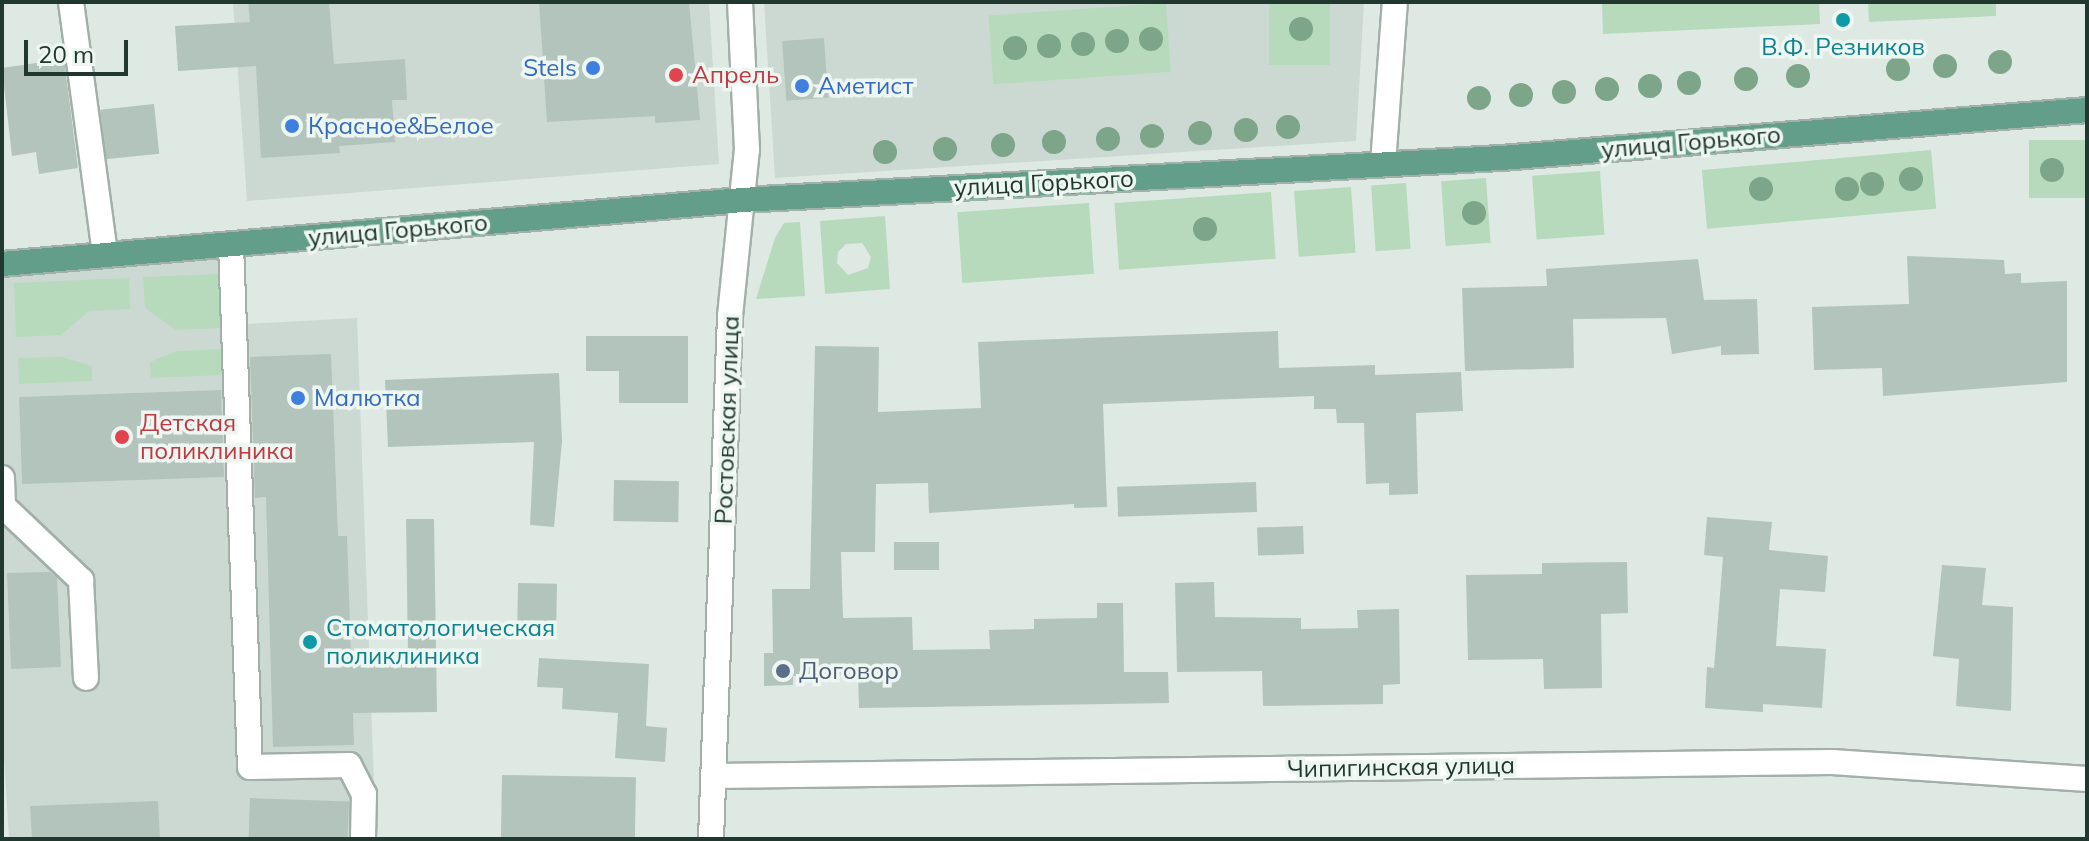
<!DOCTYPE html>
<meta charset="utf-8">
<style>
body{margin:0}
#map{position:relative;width:2089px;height:841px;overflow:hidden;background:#dee9e3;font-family:Mulish,sans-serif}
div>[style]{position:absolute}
.built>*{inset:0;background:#ccd9d2}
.green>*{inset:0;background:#b7dabd;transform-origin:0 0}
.building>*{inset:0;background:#b3c4bc;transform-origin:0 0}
.roads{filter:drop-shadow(2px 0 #a1b0a9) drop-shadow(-2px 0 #a1b0a9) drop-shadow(0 2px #a1b0a9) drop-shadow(0 -2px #a1b0a9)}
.minor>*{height:24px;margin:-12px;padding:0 12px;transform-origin:12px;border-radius:12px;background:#fff}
.major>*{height:24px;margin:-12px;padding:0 12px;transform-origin:12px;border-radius:12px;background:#639e8a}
.trees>*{width:24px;height:24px;margin:-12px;border-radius:50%;background:#7ca589}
.dots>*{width:22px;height:22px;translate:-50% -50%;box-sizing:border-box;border:4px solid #eef6f1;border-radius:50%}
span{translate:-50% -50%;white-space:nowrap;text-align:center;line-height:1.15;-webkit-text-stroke:7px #eef6f1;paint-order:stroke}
.culture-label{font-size:24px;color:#0d838f}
.left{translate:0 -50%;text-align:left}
.shop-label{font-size:24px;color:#366cbe}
.right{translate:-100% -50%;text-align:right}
.health-label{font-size:24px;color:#be3a42}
.street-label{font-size:24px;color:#20382f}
.service-label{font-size:24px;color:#4e5e75}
.frame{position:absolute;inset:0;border:4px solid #20382f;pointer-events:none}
.scale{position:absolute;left:24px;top:40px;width:104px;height:36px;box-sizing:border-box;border:4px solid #20382f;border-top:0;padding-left:10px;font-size:24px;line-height:28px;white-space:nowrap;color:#20382f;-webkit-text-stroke:6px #eef6f1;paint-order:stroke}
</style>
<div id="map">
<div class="built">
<div style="clip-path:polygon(233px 2px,709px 2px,719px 164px,247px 201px)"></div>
<div style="clip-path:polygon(764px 2px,1364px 2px,1356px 141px,775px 178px)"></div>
<div style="clip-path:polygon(243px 257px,247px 324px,357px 318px,376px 839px,9px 839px,2px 721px,2px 276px)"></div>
</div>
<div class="green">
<div style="left:1269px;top:2px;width:61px;height:63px"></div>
<div style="clip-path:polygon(1819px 2px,1820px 24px,1603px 34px,1602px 4px)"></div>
<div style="clip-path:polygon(1868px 2px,1996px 2px,1996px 16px,1869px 22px)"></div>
<div style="left:1166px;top:3px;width:69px;height:178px;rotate:86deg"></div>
<div style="left:2087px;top:140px;width:58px;height:58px;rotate:90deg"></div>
<div style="left:1931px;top:150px;width:59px;height:230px;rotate:85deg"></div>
<div style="left:1600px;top:171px;width:64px;height:68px;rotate:86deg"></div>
<div style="left:1486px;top:178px;width:65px;height:45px;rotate:86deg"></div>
<div style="left:1406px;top:183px;width:66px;height:35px;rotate:86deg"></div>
<div style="left:1351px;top:187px;width:66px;height:57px;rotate:86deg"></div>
<div style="left:1271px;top:192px;width:67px;height:157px;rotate:86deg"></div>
<div style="left:1089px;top:203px;width:71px;height:132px;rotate:86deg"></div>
<div style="clip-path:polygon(evenodd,885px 216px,890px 289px,825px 294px,820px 221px,885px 216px,862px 243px,871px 257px,868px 268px,848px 275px,837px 263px,838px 252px,846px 244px,862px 243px)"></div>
<div style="clip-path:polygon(800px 222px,805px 296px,756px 299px,775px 238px,784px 223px)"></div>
<div style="clip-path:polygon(218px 274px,221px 328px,176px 330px,145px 308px,143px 277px)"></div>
<div style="clip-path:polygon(129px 278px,130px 309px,89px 311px,61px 335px,16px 337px,14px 283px)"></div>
<div style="clip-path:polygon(222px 349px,223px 375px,151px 378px,150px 362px,177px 351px)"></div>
<div style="clip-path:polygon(62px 357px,92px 366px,92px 381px,19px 384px,18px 358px)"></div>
</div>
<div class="building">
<div style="clip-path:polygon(248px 2px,329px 2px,334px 64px,405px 59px,407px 100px,392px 100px,395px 142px,339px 146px,340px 153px,261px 158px,256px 66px,178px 71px,175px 26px,250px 22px)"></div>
<div style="clip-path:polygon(539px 2px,689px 2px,700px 120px,655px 123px,655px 116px,547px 122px)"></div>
<div style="left:824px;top:38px;width:60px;height:42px;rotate:86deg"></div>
<div style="clip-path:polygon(64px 59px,78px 168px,39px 174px,36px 152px,12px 156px,2px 68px)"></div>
<div style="left:154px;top:104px;width:50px;height:54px;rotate:84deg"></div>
<div style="clip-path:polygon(1907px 256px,2004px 260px,2005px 274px,2021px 273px,2021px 283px,2067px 281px,2067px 382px,1883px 396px,1882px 368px,1814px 370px,1812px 307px,1909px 304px)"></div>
<div style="clip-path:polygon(1698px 259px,1704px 300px,1757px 299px,1759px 354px,1721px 355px,1721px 346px,1672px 354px,1666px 318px,1573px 319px,1574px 368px,1465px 371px,1462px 288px,1547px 286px,1546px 269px)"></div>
<div style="clip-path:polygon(1278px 331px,1279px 368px,1375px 365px,1375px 375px,1461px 372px,1463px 411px,1416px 413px,1418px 494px,1389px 495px,1389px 483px,1366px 484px,1364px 423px,1337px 423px,1336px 409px,1314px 409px,1314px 396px,1103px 404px,1107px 507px,1074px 508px,1074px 504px,929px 513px,928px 483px,876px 484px,875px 552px,841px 552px,843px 618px,912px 617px,913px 650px,990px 649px,989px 630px,1034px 629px,1034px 619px,1097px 618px,1097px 603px,1123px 603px,1124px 672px,1168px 672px,1169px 703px,859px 708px,858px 675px,793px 676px,793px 685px,764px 686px,764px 653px,773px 653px,772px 589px,810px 589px,815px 346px,879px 347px,878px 412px,981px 408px,978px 342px)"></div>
<div style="clip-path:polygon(586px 336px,688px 336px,688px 403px,619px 403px,619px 371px,586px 371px)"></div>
<div style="clip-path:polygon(331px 354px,338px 536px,347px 536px,351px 655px,408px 656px,406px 519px,434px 519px,437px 712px,353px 713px,354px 745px,273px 747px,266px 497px,255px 498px,250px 357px)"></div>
<div style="clip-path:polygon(559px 373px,562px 441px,554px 527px,530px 525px,534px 442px,388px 447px,385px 380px)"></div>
<div style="left:221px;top:390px;width:87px;height:202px;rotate:88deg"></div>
<div style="left:614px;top:480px;width:65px;height:41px;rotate:1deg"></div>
<div style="left:1256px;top:482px;width:30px;height:139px;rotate:88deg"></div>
<div style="clip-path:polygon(1707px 517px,1772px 522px,1769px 550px,1828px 556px,1825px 592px,1780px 589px,1776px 646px,1826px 649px,1822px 708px,1763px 704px,1763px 712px,1705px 708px,1707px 667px,1714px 668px,1723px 557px,1704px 555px)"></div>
<div style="left:1303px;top:526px;width:28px;height:46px;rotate:88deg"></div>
<div style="left:894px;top:542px;width:45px;height:28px"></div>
<div style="clip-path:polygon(1627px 562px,1628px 613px,1601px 614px,1602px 688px,1544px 689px,1543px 659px,1468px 660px,1466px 575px,1542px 574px,1542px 563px)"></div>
<div style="clip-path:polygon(1942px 565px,1986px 568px,1982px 605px,2013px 607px,2011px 711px,1956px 706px,1959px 659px,1933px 656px)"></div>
<div style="clip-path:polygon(50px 572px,57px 578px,61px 667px,11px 669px,7px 573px)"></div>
<div style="clip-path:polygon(1214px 582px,1215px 617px,1301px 618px,1301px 629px,1358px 628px,1357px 610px,1399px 609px,1400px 684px,1383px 685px,1383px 704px,1263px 706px,1262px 671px,1177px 672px,1175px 583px)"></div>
<div style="left:518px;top:583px;width:39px;height:39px;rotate:1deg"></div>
<div style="clip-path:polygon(539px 658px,649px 664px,646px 726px,667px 728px,665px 762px,615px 758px,618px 713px,562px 709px,563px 688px,537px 687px)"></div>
<div style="left:502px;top:775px;width:134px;height:64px;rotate:1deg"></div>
<div style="left:250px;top:798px;width:99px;height:41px;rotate:2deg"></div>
<div style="clip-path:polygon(158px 801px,160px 839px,32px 839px,30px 806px)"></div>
</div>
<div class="roads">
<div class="minor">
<div style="left:71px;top:2px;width:255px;rotate:82.3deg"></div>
<div style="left:1383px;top:164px;width:162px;rotate:-85.8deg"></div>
<div style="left:231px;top:245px;width:522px;rotate:87.92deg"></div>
<div style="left:250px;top:767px;width:99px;rotate:-1.2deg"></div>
<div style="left:349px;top:765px;width:33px;rotate:63deg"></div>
<div style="left:364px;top:794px;width:45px;rotate:91.3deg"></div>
<div style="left:2px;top:478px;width:28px;rotate:88deg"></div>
<div style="left:3px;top:506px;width:108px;rotate:43.5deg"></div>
<div style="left:81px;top:580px;width:98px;rotate:87.1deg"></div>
<div style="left:714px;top:776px;width:1118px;rotate:-0.72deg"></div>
<div style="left:1832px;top:762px;width:256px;rotate:3.8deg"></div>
<div style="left:711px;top:839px;width:523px;rotate:-87.92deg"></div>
<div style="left:730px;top:316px;width:167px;rotate:-84.2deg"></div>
<div style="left:747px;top:150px;width:148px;rotate:-92.7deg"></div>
</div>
<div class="major">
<div style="left:2px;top:264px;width:743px;rotate:-4.94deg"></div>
<div style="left:742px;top:200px;width:760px;rotate:-3.17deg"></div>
<div style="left:1501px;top:158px;width:588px;rotate:-4.68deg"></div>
</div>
</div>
<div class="trees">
<div style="left:1301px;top:29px"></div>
<div style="left:1151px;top:39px"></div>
<div style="left:1117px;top:41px"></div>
<div style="left:1083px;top:44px"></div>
<div style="left:1049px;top:46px"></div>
<div style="left:1015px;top:48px"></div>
<div style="left:2000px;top:62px"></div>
<div style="left:1945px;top:66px"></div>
<div style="left:1898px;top:69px"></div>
<div style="left:1798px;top:76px"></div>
<div style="left:1746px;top:79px"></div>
<div style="left:1689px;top:83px"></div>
<div style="left:1650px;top:86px"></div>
<div style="left:1607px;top:89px"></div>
<div style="left:1564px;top:92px"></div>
<div style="left:1521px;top:95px"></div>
<div style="left:1479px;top:98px"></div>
<div style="left:1288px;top:127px"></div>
<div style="left:1246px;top:130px"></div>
<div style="left:1200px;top:133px"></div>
<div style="left:1152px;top:136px"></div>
<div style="left:1108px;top:139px"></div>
<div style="left:1054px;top:142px"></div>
<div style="left:1003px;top:145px"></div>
<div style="left:945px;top:149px"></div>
<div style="left:885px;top:152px"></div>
<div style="left:2052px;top:170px"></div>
<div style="left:1911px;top:179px"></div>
<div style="left:1872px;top:184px"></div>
<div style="left:1761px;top:189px"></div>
<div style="left:1847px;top:189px"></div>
<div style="left:1474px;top:213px"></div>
<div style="left:1205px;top:229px"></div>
</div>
<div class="dots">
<div style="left:1843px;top:20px;background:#0f9aa8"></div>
<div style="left:593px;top:68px;background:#3f7fe0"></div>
<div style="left:676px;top:75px;background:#e0444e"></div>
<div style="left:802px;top:86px;background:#3f7fe0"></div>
<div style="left:292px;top:126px;background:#3f7fe0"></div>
<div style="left:298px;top:398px;background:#3f7fe0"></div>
<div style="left:122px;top:437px;background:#e0444e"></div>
<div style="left:310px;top:642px;background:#0f9aa8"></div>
<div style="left:783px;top:671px;background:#5c6f8a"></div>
</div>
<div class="culture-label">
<span style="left:1843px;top:47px">В.Ф. Резников</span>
<span class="left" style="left:326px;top:642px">Стоматологическая<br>поликлиника</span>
</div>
<div class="shop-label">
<span class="right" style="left:577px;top:68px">Stels</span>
<span class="left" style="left:818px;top:86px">Аметист</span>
<span class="left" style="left:308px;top:126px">Красное&amp;Белое</span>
<span class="left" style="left:314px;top:398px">Малютка</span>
</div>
<div class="health-label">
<span class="left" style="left:692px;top:75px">Апрель</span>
<span class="left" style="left:140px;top:437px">Детская<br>поликлиника</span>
</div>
<div class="street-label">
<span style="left:1691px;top:142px;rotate:-5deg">улица Горького</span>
<span style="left:1044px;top:183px;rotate:-3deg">улица Горького</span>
<span style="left:398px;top:230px;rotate:-5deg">улица Горького</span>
<span style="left:727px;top:420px;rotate:-88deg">Ростовская улица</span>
<span style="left:1401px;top:767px;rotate:-1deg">Чипигинская улица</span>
</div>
<div class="service-label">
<span class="left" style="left:799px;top:671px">Договор</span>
</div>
<div class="frame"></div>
<div class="scale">20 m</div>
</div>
